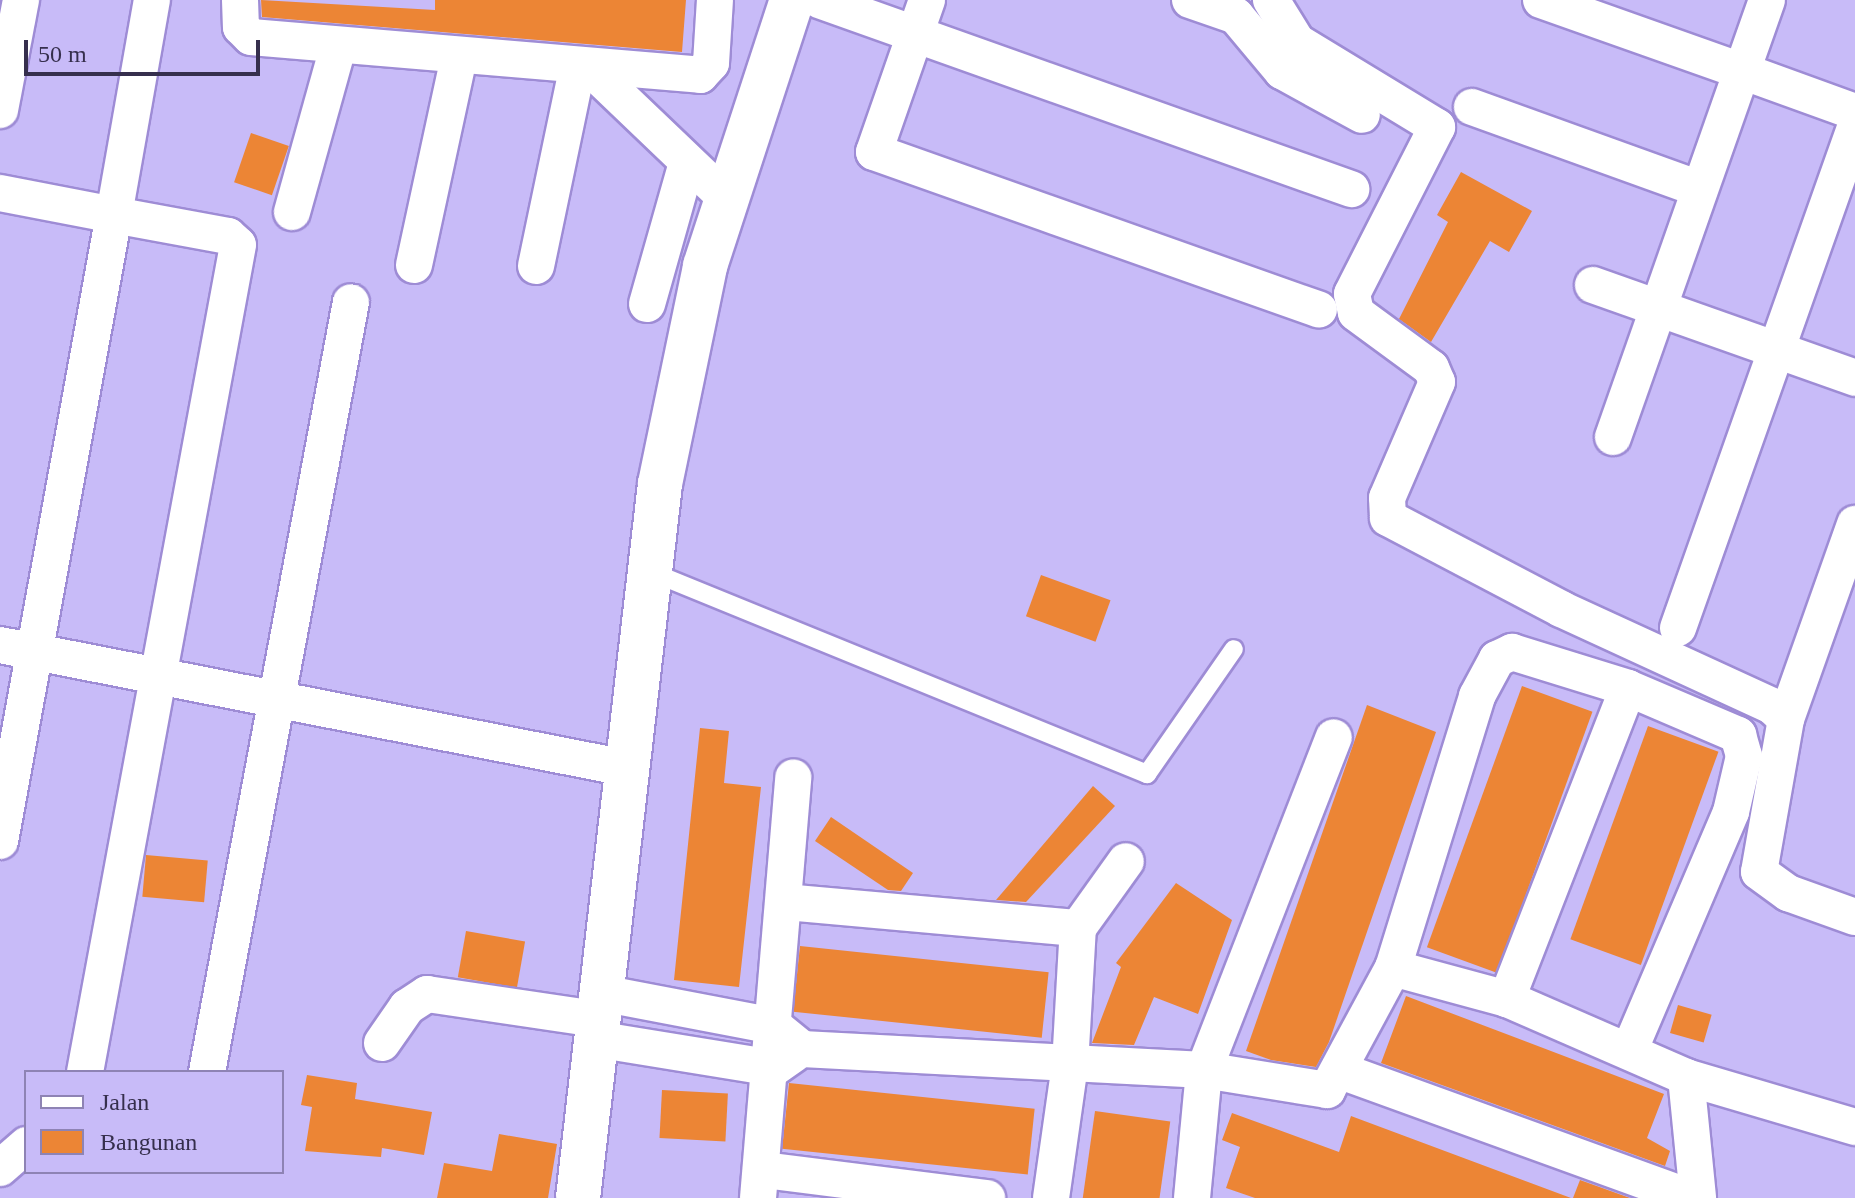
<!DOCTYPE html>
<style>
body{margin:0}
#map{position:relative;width:1855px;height:1198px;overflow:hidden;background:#c8bbf8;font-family:Georgia,serif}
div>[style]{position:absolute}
.building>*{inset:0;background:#ec8535;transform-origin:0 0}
.roads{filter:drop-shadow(2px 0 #9e8cd5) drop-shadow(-2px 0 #9e8cd5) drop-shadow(0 2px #9e8cd5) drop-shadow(0 -2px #9e8cd5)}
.lane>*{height:18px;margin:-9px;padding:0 9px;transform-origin:9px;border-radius:9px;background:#fff}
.street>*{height:36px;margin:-18px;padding:0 18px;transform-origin:18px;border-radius:18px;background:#fff}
.secondary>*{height:44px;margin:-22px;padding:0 22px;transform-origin:22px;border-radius:22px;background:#fff}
span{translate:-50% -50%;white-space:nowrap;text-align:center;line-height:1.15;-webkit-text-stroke:6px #c8bbf8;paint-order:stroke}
.legend{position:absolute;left:24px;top:1070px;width:260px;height:104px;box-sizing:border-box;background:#c8bbf8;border:2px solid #8e83b4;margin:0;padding:10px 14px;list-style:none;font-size:24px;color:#362f4d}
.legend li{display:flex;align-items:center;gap:16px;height:40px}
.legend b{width:40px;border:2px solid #8e83b4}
.scale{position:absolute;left:24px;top:40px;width:236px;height:36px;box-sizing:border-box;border:4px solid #362f4d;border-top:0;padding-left:10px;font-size:24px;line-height:28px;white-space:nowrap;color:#362f4d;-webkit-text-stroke:6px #c8bbf8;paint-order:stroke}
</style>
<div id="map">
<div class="building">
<div style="clip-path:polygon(261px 0,435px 10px,435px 0,686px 0,682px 52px,262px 17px)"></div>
<div style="left:251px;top:133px;width:40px;height:52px;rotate:19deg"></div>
<div style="clip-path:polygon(1461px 172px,1532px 211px,1509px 252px,1490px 241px,1431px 342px,1399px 319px,1448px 222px,1437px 215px)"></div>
<div style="left:1041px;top:575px;width:74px;height:44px;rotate:20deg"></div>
<div style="left:1522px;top:686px;width:75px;height:278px;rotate:20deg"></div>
<div style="clip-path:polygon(1367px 705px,1436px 732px,1329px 1042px,1316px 1067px,1271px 1060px,1246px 1051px)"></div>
<div style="left:1648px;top:726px;width:75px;height:227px;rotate:20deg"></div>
<div style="clip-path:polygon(700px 728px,729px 731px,724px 783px,761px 787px,739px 987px,674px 980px)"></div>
<div style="clip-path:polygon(1093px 786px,1115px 806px,1026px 902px,996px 900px)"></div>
<div style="clip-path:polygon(831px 817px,913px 873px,901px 891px,888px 890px,815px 841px)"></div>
<div style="left:146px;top:855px;width:62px;height:42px;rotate:5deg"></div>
<div style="clip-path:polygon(1176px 883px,1232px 920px,1198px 1014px,1154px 997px,1134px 1045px,1092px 1043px,1121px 967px,1116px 963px)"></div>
<div style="left:466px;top:931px;width:60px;height:47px;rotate:10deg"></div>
<div style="left:800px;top:946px;width:250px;height:66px;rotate:6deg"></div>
<div style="clip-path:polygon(1406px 996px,1664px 1094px,1647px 1138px,1670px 1151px,1665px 1166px,1381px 1063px)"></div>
<div style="left:1678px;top:1005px;width:35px;height:29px;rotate:16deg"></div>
<div style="clip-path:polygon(307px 1075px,357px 1083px,355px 1099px,432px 1112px,424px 1155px,382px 1148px,381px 1157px,305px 1151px,312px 1107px,301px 1105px)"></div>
<div style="left:789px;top:1083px;width:247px;height:66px;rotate:6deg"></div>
<div style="left:662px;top:1090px;width:66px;height:48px;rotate:3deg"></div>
<div style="left:1095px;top:1111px;width:76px;height:88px;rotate:8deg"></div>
<div style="clip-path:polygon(1232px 1113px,1339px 1152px,1351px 1116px,1571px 1198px,1255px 1198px,1226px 1188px,1240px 1147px,1222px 1140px)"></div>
<div style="clip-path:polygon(499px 1134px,557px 1144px,548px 1198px,437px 1198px,444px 1163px,492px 1171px)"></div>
<div style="clip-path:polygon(1580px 1180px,1630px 1198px,1573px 1198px)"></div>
</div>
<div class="roads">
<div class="lane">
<div style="left:649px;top:571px;width:538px;rotate:22.18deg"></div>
<div style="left:1147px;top:774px;width:152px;rotate:-55.2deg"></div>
</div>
<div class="street">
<div style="left:240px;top:0;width:27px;rotate:88deg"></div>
<div style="left:241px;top:27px;width:14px;rotate:45deg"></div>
<div style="left:251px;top:37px;width:451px;rotate:4.8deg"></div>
<div style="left:700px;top:75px;width:16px;rotate:-47deg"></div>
<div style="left:711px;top:63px;width:63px;rotate:-86.4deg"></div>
<div style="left:819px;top:0;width:565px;rotate:19.56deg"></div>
<div style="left:927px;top:0;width:161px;rotate:109.2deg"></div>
<div style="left:874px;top:152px;width:472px;rotate:19.5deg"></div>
<div style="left:1190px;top:0;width:49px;rotate:19.2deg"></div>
<div style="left:1236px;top:16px;width:72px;rotate:50.1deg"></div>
<div style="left:1282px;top:71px;width:91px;rotate:28.8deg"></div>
<div style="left:1271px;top:0;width:49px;rotate:58.2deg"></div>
<div style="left:1297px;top:42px;width:164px;rotate:31.3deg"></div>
<div style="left:1437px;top:127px;width:187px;rotate:117deg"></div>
<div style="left:1352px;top:294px;width:19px;rotate:78deg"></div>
<div style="left:1356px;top:313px;width:93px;rotate:36.3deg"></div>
<div style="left:1431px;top:368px;width:15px;rotate:67deg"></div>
<div style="left:1437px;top:382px;width:126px;rotate:113.3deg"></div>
<div style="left:1387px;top:498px;width:20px;rotate:87deg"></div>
<div style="left:1388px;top:518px;width:195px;rotate:27.7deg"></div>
<div style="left:1561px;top:609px;width:232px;rotate:24.7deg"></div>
<div style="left:1772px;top:706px;width:19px;rotate:43deg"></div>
<div style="left:1786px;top:719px;width:155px;rotate:100deg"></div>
<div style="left:1759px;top:872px;width:36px;rotate:36deg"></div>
<div style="left:1788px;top:893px;width:71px;rotate:19.7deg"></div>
<div style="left:1541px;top:0;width:213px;rotate:19.5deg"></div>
<div style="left:1742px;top:71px;width:75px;rotate:-70.6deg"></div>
<div style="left:592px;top:70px;width:184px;rotate:43.7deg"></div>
<div style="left:1472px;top:107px;width:242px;rotate:19.8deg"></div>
<div style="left:0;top:110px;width:112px;rotate:-79.2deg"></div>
<div style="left:0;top:193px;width:116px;rotate:10.9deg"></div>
<div style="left:114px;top:215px;width:218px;rotate:-80deg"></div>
<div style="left:292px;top:212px;width:171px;rotate:-74.4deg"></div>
<div style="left:414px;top:265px;width:214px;rotate:-77.8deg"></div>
<div style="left:536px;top:266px;width:201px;rotate:-78.2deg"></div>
<div style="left:1593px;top:285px;width:278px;rotate:19.5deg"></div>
<div style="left:647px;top:304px;width:143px;rotate:-74.2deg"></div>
<div style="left:1613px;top:437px;width:388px;rotate:-70.6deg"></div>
<div style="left:1742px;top:71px;width:120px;rotate:19.9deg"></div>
<div style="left:1678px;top:628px;width:530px;rotate:-70.51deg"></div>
<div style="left:0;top:645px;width:638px;rotate:11.12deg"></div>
<div style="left:1628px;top:688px;width:120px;rotate:23.1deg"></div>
<div style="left:1738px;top:735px;width:22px;rotate:74deg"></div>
<div style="left:1744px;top:756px;width:57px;rotate:103.1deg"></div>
<div style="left:1731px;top:812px;width:258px;rotate:113.1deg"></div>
<div style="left:1786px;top:719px;width:207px;rotate:-70.5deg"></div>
<div style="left:0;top:841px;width:636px;rotate:-79.68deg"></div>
<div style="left:114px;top:215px;width:116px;rotate:10.4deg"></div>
<div style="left:228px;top:236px;width:13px;rotate:42deg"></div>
<div style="left:238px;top:245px;width:841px;rotate:100.48deg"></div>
<div style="left:785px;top:902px;width:294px;rotate:5.1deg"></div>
<div style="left:1393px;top:968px;width:118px;rotate:15.2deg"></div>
<div style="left:1507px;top:999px;width:195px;rotate:23.5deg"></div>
<div style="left:1686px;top:1077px;width:176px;rotate:16.5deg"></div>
<div style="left:601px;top:993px;width:176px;rotate:10.8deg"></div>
<div style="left:774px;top:1026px;width:36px;rotate:39deg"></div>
<div style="left:802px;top:1049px;width:403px;rotate:3deg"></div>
<div style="left:1204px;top:1070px;width:125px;rotate:9.2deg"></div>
<div style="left:1327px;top:1090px;width:139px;rotate:-61.6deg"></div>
<div style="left:1393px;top:968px;width:285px;rotate:-72.8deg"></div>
<div style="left:1477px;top:696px;width:42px;rotate:-61.6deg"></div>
<div style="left:1497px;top:659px;width:17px;rotate:-25deg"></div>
<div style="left:1512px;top:652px;width:121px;rotate:17.2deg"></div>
<div style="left:1628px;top:688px;width:334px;rotate:111.3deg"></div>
<div style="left:595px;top:1039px;width:181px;rotate:9.2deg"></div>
<div style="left:774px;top:1068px;width:24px;rotate:-35deg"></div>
<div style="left:382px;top:1043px;width:44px;rotate:-55.2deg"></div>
<div style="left:407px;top:1007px;width:24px;rotate:-33deg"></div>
<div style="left:427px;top:994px;width:171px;rotate:8.4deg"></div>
<div style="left:1341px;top:1071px;width:373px;rotate:19.9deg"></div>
<div style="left:207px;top:1072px;width:783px;rotate:-79.41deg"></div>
<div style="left:1686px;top:1077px;width:122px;rotate:84.3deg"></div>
<div style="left:0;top:1168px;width:35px;rotate:-41deg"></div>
<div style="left:764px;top:1170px;width:225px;rotate:7.2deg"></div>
<div style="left:758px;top:1198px;width:422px;rotate:-85.2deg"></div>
<div style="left:1051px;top:1198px;width:134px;rotate:-81.9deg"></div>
<div style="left:1070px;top:1065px;width:137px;rotate:-86.7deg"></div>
<div style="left:1078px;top:928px;width:82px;rotate:-54.4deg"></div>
<div style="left:1192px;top:1198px;width:129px;rotate:-84.6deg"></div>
<div style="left:1204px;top:1070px;width:357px;rotate:-68.7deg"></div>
</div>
<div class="secondary">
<div style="left:578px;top:1198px;width:719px;rotate:-83.45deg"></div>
<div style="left:660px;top:484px;width:223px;rotate:-78.3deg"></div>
<div style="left:705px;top:266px;width:280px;rotate:-71.9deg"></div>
</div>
</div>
<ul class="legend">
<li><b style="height:10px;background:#fff"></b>Jalan</li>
<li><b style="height:22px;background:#ec8535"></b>Bangunan</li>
</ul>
<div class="scale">50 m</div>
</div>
